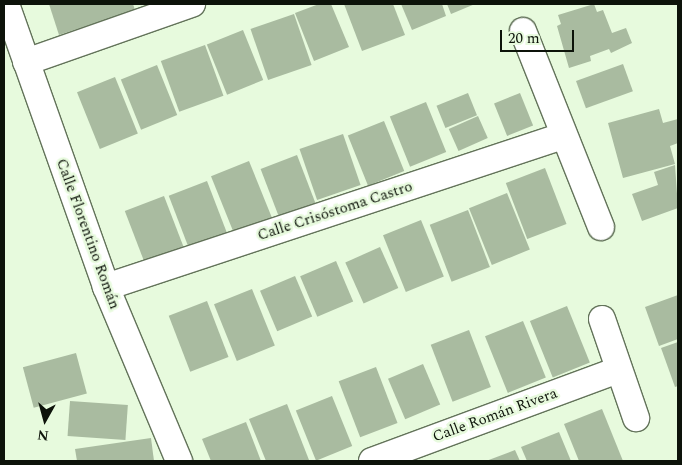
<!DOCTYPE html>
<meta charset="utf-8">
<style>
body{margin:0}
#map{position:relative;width:682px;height:465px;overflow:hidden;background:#e7fadd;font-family:Spectral,serif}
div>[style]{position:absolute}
.building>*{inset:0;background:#a9bba0;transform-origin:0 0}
.roads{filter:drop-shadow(1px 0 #63735a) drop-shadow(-1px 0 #63735a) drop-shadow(0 1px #63735a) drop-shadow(0 -1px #63735a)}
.street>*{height:26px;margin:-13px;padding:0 13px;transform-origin:13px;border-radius:13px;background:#fff}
span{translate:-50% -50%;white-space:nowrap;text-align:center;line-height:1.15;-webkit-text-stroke:5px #e7fadd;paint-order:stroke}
.street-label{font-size:15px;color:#0d130a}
.frame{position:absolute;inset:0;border:5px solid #0d130a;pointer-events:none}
.north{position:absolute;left:20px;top:395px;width:50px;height:50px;-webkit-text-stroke:4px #e7fadd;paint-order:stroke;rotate:187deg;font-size:14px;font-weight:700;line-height:20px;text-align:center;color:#0d130a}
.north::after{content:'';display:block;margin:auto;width:18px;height:22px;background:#0d130a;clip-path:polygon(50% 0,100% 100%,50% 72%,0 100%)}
.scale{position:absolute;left:500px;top:30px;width:74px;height:22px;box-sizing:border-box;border:2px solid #0d130a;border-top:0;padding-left:6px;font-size:15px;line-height:18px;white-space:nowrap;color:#0d130a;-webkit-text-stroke:4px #e7fadd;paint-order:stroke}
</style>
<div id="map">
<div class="building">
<div style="clip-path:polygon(49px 4px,133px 4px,135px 10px,59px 35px)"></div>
<div style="clip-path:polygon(319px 4px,331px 4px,349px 47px,314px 61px,295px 13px)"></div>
<div style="clip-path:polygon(344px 4px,393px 4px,405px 35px,362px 51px)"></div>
<div style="clip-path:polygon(401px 4px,442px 4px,446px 16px,412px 30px)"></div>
<div style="clip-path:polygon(447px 4px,475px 4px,451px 14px)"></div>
<div style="clip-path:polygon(594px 4px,597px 12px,603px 10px,612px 33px,626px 28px,632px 43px,611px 53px,609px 49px,590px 56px,591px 61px,569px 68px,557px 26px,561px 24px,558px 15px)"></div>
<div style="left:294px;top:14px;width:54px;height:46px;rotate:71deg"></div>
<div style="left:243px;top:30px;width:54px;height:39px;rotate:68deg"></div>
<div style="left:205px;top:45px;width:54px;height:47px;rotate:70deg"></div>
<div style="left:623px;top:64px;width:29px;height:50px;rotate:70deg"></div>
<div style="left:157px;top:65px;width:54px;height:39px;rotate:68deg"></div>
<div style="left:115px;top:77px;width:61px;height:41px;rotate:68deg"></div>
<div style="left:468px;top:93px;width:24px;height:34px;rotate:68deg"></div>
<div style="left:520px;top:93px;width:35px;height:28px;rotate:68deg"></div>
<div style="left:426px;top:102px;width:54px;height:39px;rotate:68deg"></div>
<div style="clip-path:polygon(659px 109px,663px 123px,678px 119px,678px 143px,670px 146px,675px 164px,623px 178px,608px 123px)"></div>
<div style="left:478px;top:116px;width:24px;height:32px;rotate:66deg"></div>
<div style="left:384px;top:121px;width:54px;height:39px;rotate:68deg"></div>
<div style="left:343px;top:134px;width:54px;height:46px;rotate:71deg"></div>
<div style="left:297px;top:155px;width:53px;height:39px;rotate:69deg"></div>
<div style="left:249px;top:161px;width:61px;height:41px;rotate:68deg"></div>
<div style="clip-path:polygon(675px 165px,678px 208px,642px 221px,632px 194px,658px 185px,654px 172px)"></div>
<div style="left:545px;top:168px;width:60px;height:42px;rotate:69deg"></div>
<div style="left:207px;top:181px;width:60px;height:41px;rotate:69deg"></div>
<div style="left:507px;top:193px;width:61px;height:41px;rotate:68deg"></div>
<div style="left:164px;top:196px;width:60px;height:42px;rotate:69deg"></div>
<div style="left:468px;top:210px;width:61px;height:41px;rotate:69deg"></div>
<div style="left:421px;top:220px;width:61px;height:41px;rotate:68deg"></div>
<div style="left:380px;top:247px;width:45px;height:38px;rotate:66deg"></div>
<div style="left:336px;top:261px;width:44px;height:39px;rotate:67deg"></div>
<div style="left:295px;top:276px;width:44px;height:38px;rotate:67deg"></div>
<div style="left:252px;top:289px;width:61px;height:41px;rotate:68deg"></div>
<div style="clip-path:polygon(678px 295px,678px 339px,659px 346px,645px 307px)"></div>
<div style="left:207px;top:301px;width:60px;height:41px;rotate:69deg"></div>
<div style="left:567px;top:306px;width:61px;height:40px;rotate:68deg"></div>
<div style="left:523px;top:321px;width:61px;height:41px;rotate:68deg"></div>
<div style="left:469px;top:330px;width:61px;height:41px;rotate:69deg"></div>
<div style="clip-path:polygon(678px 342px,678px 386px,675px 387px,661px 348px)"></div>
<div style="left:76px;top:353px;width:42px;height:55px;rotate:75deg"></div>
<div style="left:423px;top:364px;width:44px;height:38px;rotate:67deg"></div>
<div style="left:376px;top:367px;width:60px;height:40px;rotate:69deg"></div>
<div style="left:332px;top:396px;width:54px;height:39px;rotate:68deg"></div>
<div style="left:70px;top:401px;width:58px;height:35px;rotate:4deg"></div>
<div style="clip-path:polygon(287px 404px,309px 460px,266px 461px,249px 419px)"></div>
<div style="clip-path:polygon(602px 409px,623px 461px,579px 461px,564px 424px)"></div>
<div style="clip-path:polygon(246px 422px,261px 461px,211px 461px,202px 439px)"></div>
<div style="clip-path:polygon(559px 432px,571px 461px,527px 461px,521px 447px)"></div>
<div style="clip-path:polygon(151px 438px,154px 461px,77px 461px,75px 449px)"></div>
<div style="clip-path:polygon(515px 450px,520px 461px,486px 461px)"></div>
</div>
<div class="roads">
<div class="street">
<div style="left:6px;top:4px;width:300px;rotate:70.5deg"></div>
<div style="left:106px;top:287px;width:189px;rotate:67.2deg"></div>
<div style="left:523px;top:31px;width:211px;rotate:68.3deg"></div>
<div style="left:26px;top:62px;width:176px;rotate:-19.3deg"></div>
<div style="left:106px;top:287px;width:481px;rotate:-18.3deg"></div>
<div style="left:602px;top:319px;width:105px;rotate:71deg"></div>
<div style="left:372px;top:461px;width:262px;rotate:-20.3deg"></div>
</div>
</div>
<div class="street-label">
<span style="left:335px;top:211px;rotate:-18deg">Calle Crisóstoma Castro</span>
<span style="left:88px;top:234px;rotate:70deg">Calle Florentino Román</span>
<span style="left:495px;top:415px;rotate:-20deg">Calle Román Rivera</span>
</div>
<div class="frame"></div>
<div class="north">N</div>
<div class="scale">20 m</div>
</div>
